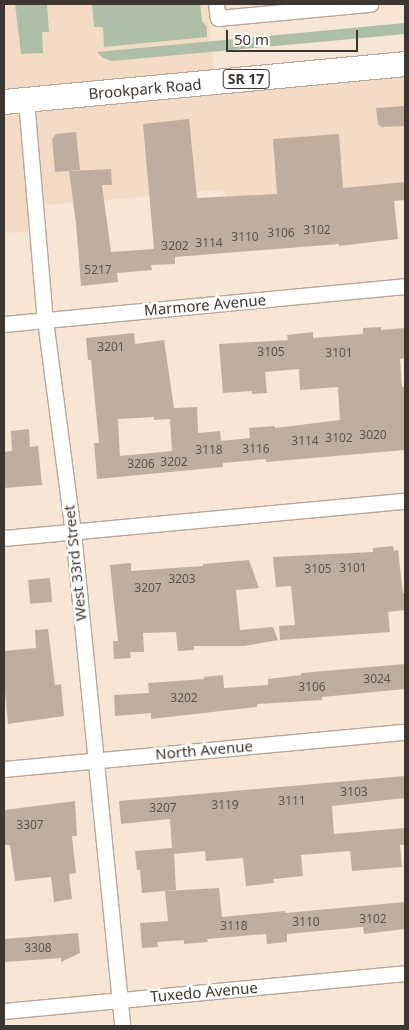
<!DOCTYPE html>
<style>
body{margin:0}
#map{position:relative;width:409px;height:1030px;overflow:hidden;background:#f7e5d5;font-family:"Noto Sans",sans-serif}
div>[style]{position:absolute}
.built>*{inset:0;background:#f3dbc5}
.green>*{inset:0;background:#adbfa6}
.building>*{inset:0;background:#bfae9f;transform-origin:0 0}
.roads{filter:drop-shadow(1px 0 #b8a798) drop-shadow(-1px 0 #b8a798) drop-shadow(0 1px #b8a798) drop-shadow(0 -1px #b8a798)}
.street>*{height:15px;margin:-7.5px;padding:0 7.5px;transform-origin:7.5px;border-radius:7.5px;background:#fff}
.primary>*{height:24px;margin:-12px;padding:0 12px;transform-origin:12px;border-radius:12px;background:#fff}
span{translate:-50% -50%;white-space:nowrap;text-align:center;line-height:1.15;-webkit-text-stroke:5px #fff;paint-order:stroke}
.number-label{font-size:12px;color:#5e544c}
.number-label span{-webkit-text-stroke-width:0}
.shield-label span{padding:1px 4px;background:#fff;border:1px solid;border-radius:4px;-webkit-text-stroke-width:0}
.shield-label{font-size:14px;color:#3d3630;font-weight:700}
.street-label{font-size:15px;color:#3d3630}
.frame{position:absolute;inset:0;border:5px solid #3d3630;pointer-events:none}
.scale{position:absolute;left:226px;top:30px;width:132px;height:22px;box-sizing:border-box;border:2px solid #3d3630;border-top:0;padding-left:6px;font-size:15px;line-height:18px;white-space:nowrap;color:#3d3630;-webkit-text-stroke:4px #fff;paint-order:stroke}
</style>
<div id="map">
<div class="built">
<div style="clip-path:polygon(4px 4px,208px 4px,215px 81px,405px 64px,405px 184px,226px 201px,225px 189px,36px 206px,37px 231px,4px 233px)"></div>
</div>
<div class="green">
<div style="clip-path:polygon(15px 4px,47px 4px,49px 32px,42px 32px,43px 53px,21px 54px)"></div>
<div style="clip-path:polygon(92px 4px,200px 4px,202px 21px,207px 27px,207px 37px,104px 47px,103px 27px,94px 27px)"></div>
<div style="clip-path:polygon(405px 23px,405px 34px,112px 61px,103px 58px,97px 52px)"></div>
</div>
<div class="building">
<div style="clip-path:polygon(405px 106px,405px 126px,382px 127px,378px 124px,376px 108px)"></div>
<div style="clip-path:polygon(189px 119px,197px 198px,277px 194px,273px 139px,339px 134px,343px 188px,405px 182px,405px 200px,394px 201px,398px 239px,339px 246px,339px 244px,175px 257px,175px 264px,151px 265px,152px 270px,117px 273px,118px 282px,81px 286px,76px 223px,69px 171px,111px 169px,112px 185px,102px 185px,111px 252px,154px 249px,143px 124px)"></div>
<div style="clip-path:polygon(76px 132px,80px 170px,55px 172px,52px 139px,56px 134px)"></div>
<div style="clip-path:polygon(evenodd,381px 327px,381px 330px,405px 328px,405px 358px,400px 359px,402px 387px,405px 387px,405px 450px,266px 462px,266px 459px,223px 463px,223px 467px,97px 479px,94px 443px,99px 443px,91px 360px,88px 360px,86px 338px,134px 333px,135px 344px,164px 340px,174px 408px,197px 407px,198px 433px,220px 431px,221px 441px,250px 438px,249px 428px,275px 426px,275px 428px,340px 420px,338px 387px,300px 390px,299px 369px,265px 372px,267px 393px,252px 394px,252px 391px,223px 393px,219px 344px,288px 340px,287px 335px,313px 332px,313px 338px,363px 334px,363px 328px,381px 327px,154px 417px,154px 420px,170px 419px,172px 451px,120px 456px,118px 419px,154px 417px)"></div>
<div style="clip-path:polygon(29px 429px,30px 447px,38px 446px,42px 485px,4px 488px,4px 452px,12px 451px,11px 431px)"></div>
<div style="clip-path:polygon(393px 546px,394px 551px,398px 550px,403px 593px,405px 593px,405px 610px,388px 612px,390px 632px,280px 640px,279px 626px,295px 625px,291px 586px,276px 587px,273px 557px,373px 552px,373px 548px)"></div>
<div style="clip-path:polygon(249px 560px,259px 588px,236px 590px,240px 630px,273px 627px,278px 640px,244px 646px,194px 646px,194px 650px,178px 651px,176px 632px,143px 633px,144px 652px,130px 652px,131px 658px,114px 659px,113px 641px,118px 641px,110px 565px,131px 563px,131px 571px,203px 566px,203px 564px)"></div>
<div style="left:50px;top:578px;width:24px;height:22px;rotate:85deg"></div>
<div style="clip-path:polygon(48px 629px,55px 685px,61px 684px,64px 716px,8px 724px,4px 681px,4px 651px,36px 648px,35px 630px)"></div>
<div style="clip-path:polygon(405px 664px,405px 689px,322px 697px,322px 700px,257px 704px,257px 707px,151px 719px,151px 713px,115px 716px,114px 695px,149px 693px,148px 683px,204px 679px,204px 677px,223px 675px,224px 688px,268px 685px,268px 679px,301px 675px,301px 673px)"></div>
<div style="clip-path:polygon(405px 776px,405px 798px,332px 806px,334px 834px,405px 828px,405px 845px,400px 845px,402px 867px,352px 871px,350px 851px,301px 855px,303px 876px,273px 879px,274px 883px,246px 886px,243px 858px,206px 861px,205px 851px,174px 854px,176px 890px,142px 893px,140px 870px,137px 870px,135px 851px,172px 848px,170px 819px,121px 824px,119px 801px)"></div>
<div style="clip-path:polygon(75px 801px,77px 836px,72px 836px,76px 873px,69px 874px,72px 899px,54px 902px,51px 877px,15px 881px,10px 845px,4px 845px,4px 810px)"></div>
<div style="clip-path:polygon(219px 888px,222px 917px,285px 911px,285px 913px,405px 902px,405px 929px,364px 934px,363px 927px,319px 931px,287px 934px,287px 942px,267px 944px,266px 934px,207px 939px,208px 942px,184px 944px,184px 940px,157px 942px,158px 947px,142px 948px,140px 923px,168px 921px,165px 891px)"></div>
<div style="clip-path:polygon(78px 933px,80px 953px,61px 962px,61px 958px,4px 962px,4px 939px)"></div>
</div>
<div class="roads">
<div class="street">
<div style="left:216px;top:4px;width:14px;rotate:82deg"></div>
<div style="left:218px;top:18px;width:153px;rotate:-5.3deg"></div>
<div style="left:26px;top:100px;width:221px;rotate:85.1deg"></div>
<div style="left:45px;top:320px;width:214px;rotate:82.5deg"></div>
<div style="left:73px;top:532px;width:496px;rotate:84.3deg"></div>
<div style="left:4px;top:324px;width:403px;rotate:-5.4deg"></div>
<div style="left:4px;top:538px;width:403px;rotate:-5.3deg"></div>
<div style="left:4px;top:769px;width:403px;rotate:-5.3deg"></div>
<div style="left:4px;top:1011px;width:403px;rotate:-5.4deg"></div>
</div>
<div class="primary">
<div style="left:4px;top:102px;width:403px;rotate:-5.4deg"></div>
</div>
</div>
<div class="number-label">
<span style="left:317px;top:230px">3102</span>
<span style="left:281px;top:233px">3106</span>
<span style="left:245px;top:237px">3110</span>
<span style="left:209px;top:243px">3114</span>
<span style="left:175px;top:246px">3202</span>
<span style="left:98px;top:270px">5217</span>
<span style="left:111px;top:347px">3201</span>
<span style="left:271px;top:352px">3105</span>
<span style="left:339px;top:353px">3101</span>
<span style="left:373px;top:435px">3020</span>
<span style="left:339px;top:438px">3102</span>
<span style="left:305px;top:441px">3114</span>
<span style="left:256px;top:449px">3116</span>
<span style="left:209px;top:450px">3118</span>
<span style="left:174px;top:462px">3202</span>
<span style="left:141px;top:464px">3206</span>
<span style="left:353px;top:568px">3101</span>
<span style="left:318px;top:569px">3105</span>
<span style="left:182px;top:579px">3203</span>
<span style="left:148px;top:588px">3207</span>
<span style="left:377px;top:679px">3024</span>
<span style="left:312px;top:687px">3106</span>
<span style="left:184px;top:698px">3202</span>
<span style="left:354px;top:792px">3103</span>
<span style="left:292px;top:801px">3111</span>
<span style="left:225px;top:805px">3119</span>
<span style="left:163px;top:808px">3207</span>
<span style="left:30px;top:825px">3307</span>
<span style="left:373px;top:919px">3102</span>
<span style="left:306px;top:922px">3110</span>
<span style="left:234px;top:926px">3118</span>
<span style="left:38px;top:948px">3308</span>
</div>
<div class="shield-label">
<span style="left:246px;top:79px">SR 17</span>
</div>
<div class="street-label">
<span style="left:145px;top:89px;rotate:-5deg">Brookpark Road</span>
<span style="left:205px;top:305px;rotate:-5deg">Marmore Avenue</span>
<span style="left:75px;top:563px;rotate:-96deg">West 33rd Street</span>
<span style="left:204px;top:750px;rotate:-5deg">North Avenue</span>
<span style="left:204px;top:992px;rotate:-5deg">Tuxedo Avenue</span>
</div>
<div class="frame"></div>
<div class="scale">50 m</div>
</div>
